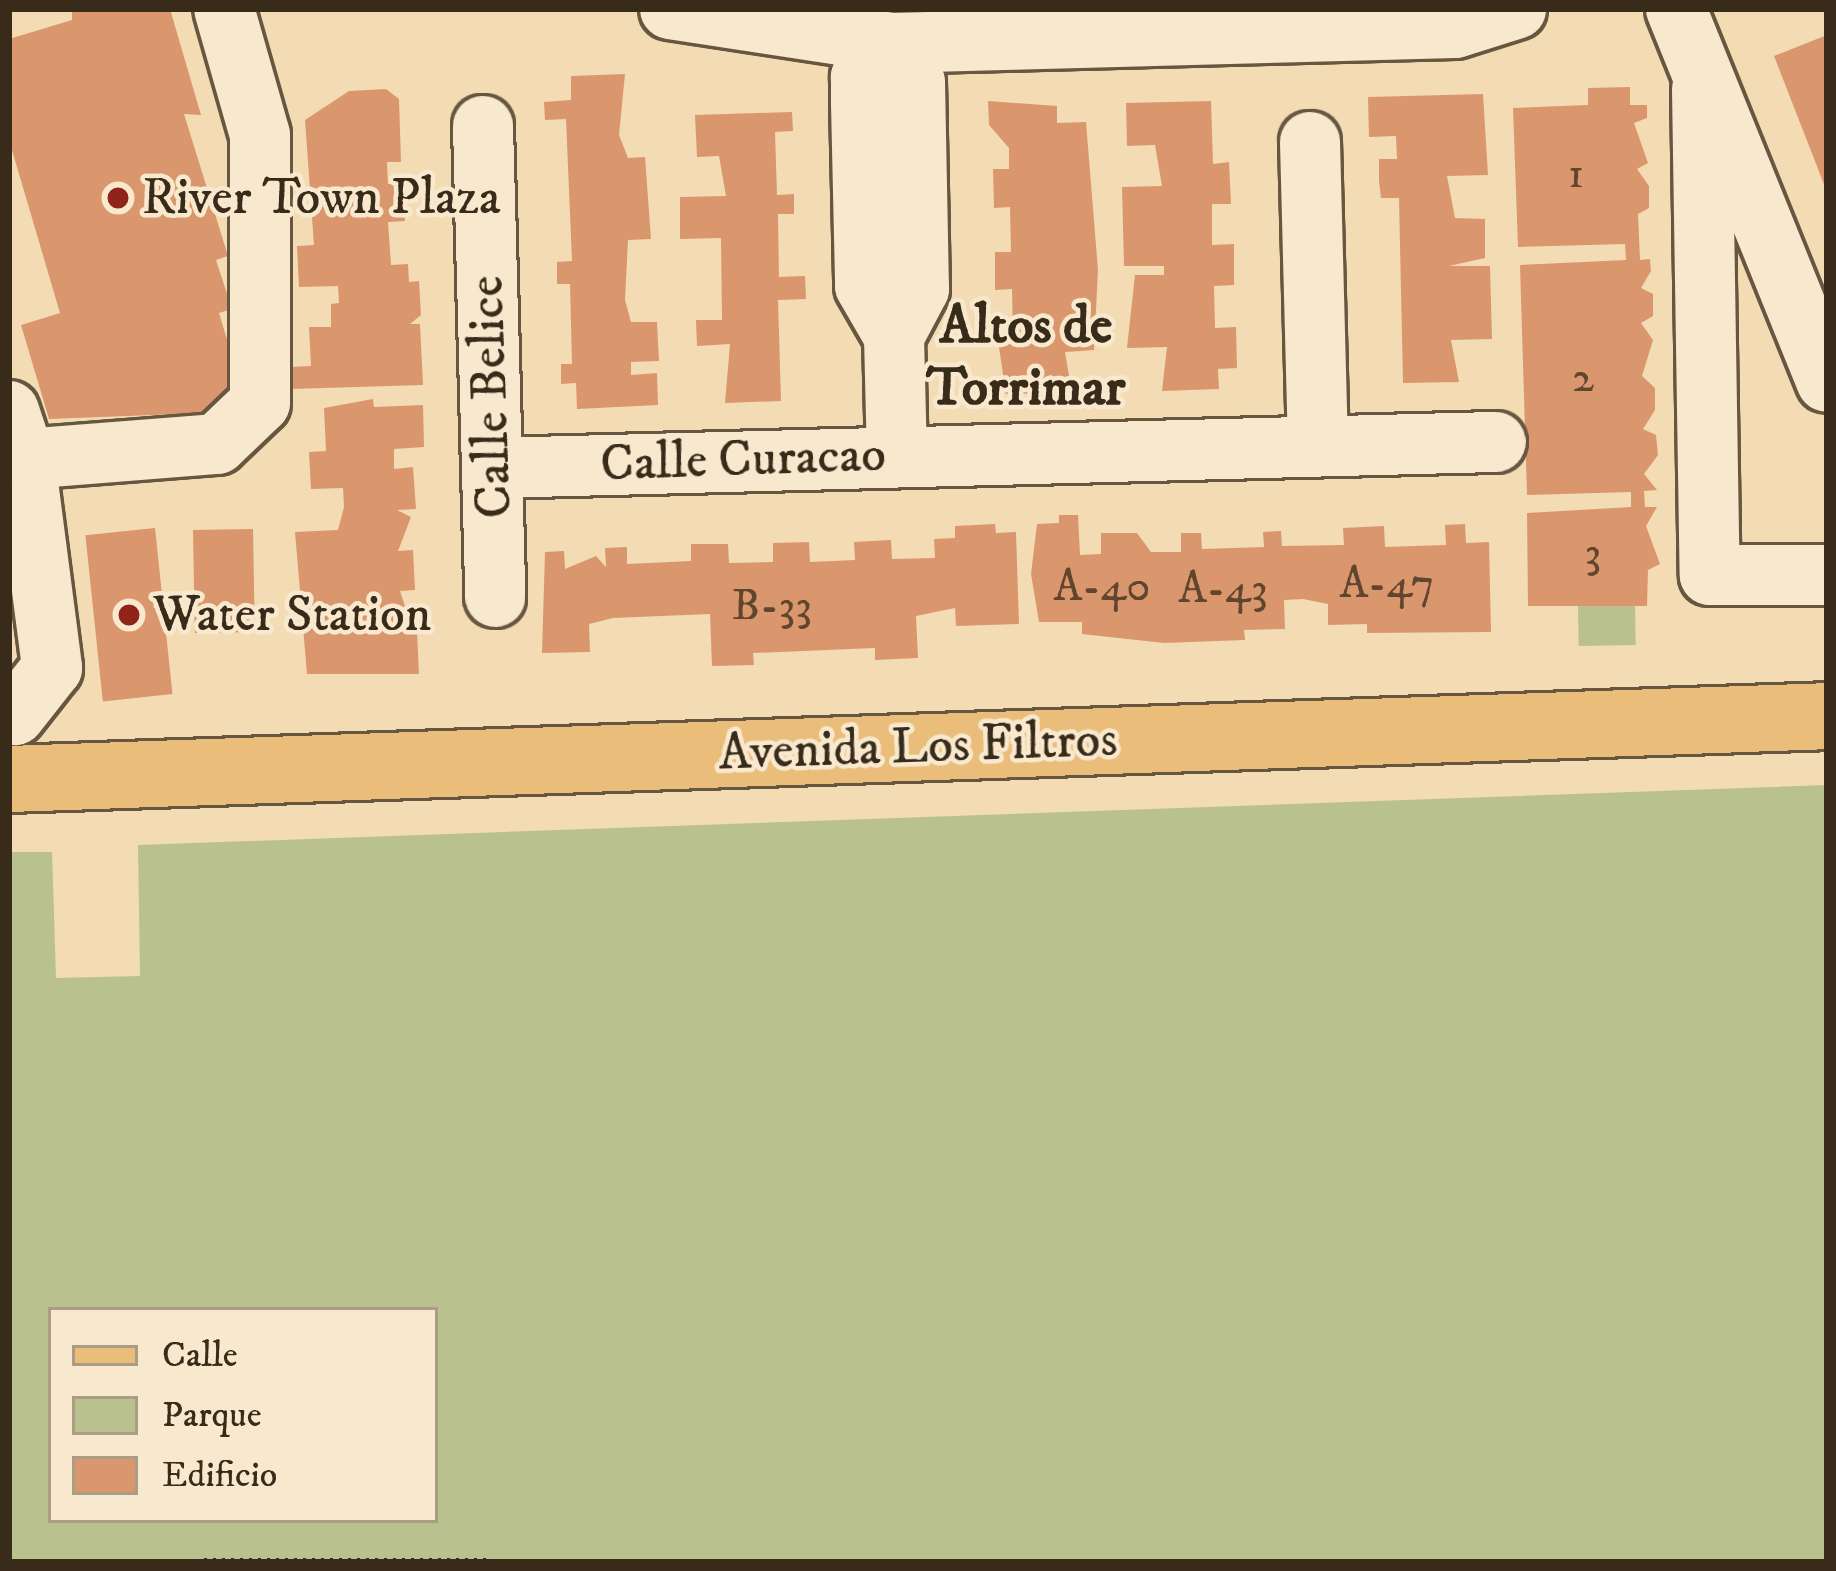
<!DOCTYPE html>
<style>
body{margin:0}
#map{position:relative;width:1836px;height:1571px;overflow:hidden;background:#f3dbb4;font-family:"IM FELL DW Pica",serif}
div>[style]{position:absolute}
.green>*{inset:0;background:#b9c18f;transform-origin:0 0}
.building>*{inset:0;background:#da976d;transform-origin:0 0}
.path>*{height:8px;margin-top:-4px;transform-origin:0;background:repeating-linear-gradient(90deg,#392b1a 0 3px,transparent 0 9px)}
.roads{filter:drop-shadow(3px 0 #685740) drop-shadow(-3px 0 #685740) drop-shadow(0 3px #685740) drop-shadow(0 -3px #685740)}
.minor>*{height:60px;margin:-30px;padding:0 30px;transform-origin:30px;border-radius:30px;background:#f7e8ce}
.major>*{height:66px;margin:-33px;padding:0 33px;transform-origin:33px;border-radius:33px;background:#eabe7a}
.dots>*{width:33px;height:33px;translate:-50% -50%;box-sizing:border-box;border:6px solid #f7e8ce;border-radius:50%}
span{translate:-50% -50%;white-space:nowrap;text-align:center;line-height:1.15;-webkit-text-stroke:9px #f7e8ce;paint-order:stroke}
.number-label{font-size:45px;color:#61462f}
.number-label span{-webkit-text-stroke-width:0}
.poi-label{font-size:51px;color:#392b1a}
.left{translate:0 -50%;text-align:left}
.street-label{font-size:51px;color:#392b1a}
.neighbourhood-label{font-size:54px;color:#392b1a;font-weight:700}
.frame{position:absolute;inset:0;border:12px solid #392b1a;pointer-events:none}
.legend{position:absolute;left:48px;top:1307px;width:390px;height:216px;box-sizing:border-box;background:#f7e8ce;border:3px solid #ab9c86;margin:0;padding:15px 21px;list-style:none;font-size:36px;color:#392b1a}
.legend li{display:flex;align-items:center;gap:24px;height:60px}
.legend b{width:60px;border:3px solid #ab9c86}
</style>
<div id="map">
<div class="green">
<div style="left:1635px;top:605px;width:40px;height:57px;rotate:89deg"></div>
<div style="clip-path:polygon(evenodd,1827px 785px,1827px 1562px,9px 1562px,9px 852px,52px 852px,56px 978px,140px 976px,138px 845px,1827px 785px,51px 1310px,435px 1310px,435px 1520px,51px 1520px,51px 1310px)"></div>
</div>
<div class="building">
<div style="clip-path:polygon(72px 9px,170px 9px,201px 115px,184px 114px,228px 256px,216px 260px,232px 309px,219px 313px,239px 379px,231px 412px,49px 419px,21px 325px,60px 313px,9px 140px,9px 39px,72px 20px)"></div>
<div style="clip-path:polygon(1827px 35px,1827px 192px,1774px 56px)"></div>
<div style="clip-path:polygon(625px 74px,619px 135px,628px 158px,645px 157px,651px 239px,628px 240px,625px 300px,631px 322px,657px 322px,659px 361px,631px 362px,631px 375px,657px 373px,658px 405px,577px 409px,576px 383px,561px 384px,561px 364px,572px 364px,570px 284px,557px 284px,557px 262px,572px 261px,566px 119px,545px 120px,544px 102px,571px 100px,571px 76px)"></div>
<div style="clip-path:polygon(1630px 87px,1630px 105px,1647px 105px,1647px 118px,1634px 123px,1648px 163px,1637px 169px,1649px 186px,1649px 208px,1638px 214px,1640px 260px,1650px 259px,1651px 271px,1641px 288px,1653px 294px,1653px 316px,1641px 323px,1653px 340px,1642px 376px,1655px 388px,1655px 410px,1643px 429px,1656px 435px,1658px 455px,1644px 474px,1657px 490px,1644px 491px,1645px 507px,1657px 507px,1646px 526px,1660px 564px,1648px 570px,1647px 606px,1528px 606px,1527px 513px,1631px 507px,1631px 492px,1527px 495px,1520px 265px,1626px 260px,1625px 244px,1518px 247px,1513px 108px,1588px 105px,1588px 88px)"></div>
<div style="clip-path:polygon(386px 89px,399px 99px,401px 162px,387px 162px,388px 184px,403px 184px,405px 221px,388px 222px,391px 265px,408px 264px,409px 282px,419px 281px,421px 315px,410px 324px,420px 324px,423px 385px,291px 389px,290px 367px,311px 366px,309px 327px,331px 327px,331px 304px,339px 303px,338px 286px,299px 287px,297px 246px,314px 245px,305px 120px,349px 91px)"></div>
<div style="clip-path:polygon(1483px 94px,1488px 175px,1447px 176px,1455px 218px,1485px 219px,1485px 258px,1449px 266px,1490px 266px,1492px 339px,1451px 340px,1459px 382px,1403px 383px,1399px 198px,1381px 198px,1379px 181px,1379px 159px,1397px 159px,1396px 136px,1369px 137px,1368px 97px)"></div>
<div style="clip-path:polygon(988px 101px,1057px 106px,1057px 123px,1086px 122px,1098px 270px,1094px 350px,1065px 352px,1072px 393px,1006px 394px,997px 334px,1013px 334px,1012px 289px,995px 290px,995px 252px,1011px 252px,1010px 207px,994px 208px,993px 169px,1009px 169px,1009px 148px,989px 125px)"></div>
<div style="clip-path:polygon(1211px 101px,1213px 164px,1229px 162px,1231px 204px,1212px 204px,1212px 245px,1234px 244px,1234px 285px,1214px 286px,1215px 328px,1236px 327px,1237px 368px,1218px 369px,1219px 389px,1162px 391px,1167px 347px,1127px 348px,1135px 275px,1164px 275px,1164px 266px,1124px 266px,1122px 187px,1162px 186px,1155px 145px,1127px 146px,1126px 103px)"></div>
<div style="clip-path:polygon(792px 112px,793px 131px,775px 132px,777px 195px,794px 194px,794px 214px,778px 214px,779px 277px,805px 276px,806px 299px,778px 300px,781px 401px,725px 403px,730px 344px,697px 346px,696px 320px,722px 320px,721px 238px,680px 239px,680px 197px,726px 196px,719px 156px,697px 157px,695px 115px)"></div>
<div style="clip-path:polygon(373px 399px,374px 407px,423px 405px,424px 447px,394px 449px,394px 469px,413px 467px,416px 509px,397px 510px,411px 517px,398px 551px,413px 550px,415px 590px,400px 591px,407px 612px,399px 612px,400px 632px,417px 632px,419px 674px,307px 674px,295px 532px,338px 530px,344px 507px,343px 488px,311px 489px,309px 452px,326px 451px,324px 408px)"></div>
<div style="clip-path:polygon(1059px 515px,1078px 515px,1080px 555px,1101px 554px,1101px 533px,1137px 533px,1151px 552px,1181px 552px,1181px 533px,1201px 533px,1202px 549px,1264px 547px,1263px 532px,1281px 531px,1282px 546px,1344px 545px,1343px 528px,1384px 526px,1385px 547px,1446px 545px,1445px 525px,1465px 524px,1466px 543px,1489px 542px,1491px 632px,1367px 633px,1367px 624px,1328px 625px,1328px 604px,1303px 599px,1284px 600px,1285px 629px,1244px 630px,1245px 640px,1164px 643px,1082px 634px,1082px 622px,1039px 622px,1031px 574px,1037px 524px,1059px 523px)"></div>
<div style="clip-path:polygon(995px 524px,996px 533px,1016px 532px,1019px 624px,956px 626px,955px 608px,916px 616px,918px 658px,875px 660px,875px 648px,753px 653px,754px 665px,712px 666px,710px 614px,613px 618px,589px 624px,590px 652px,542px 653px,545px 552px,564px 551px,565px 569px,596px 556px,606px 567px,605px 548px,627px 547px,627px 564px,691px 561px,691px 544px,728px 544px,729px 563px,773px 562px,773px 543px,809px 542px,810px 562px,855px 560px,854px 542px,891px 540px,892px 559px,935px 558px,934px 539px,955px 538px,955px 526px)"></div>
<div style="left:155px;top:528px;width:167px;height:70px;rotate:84deg"></div>
<div style="left:253px;top:529px;width:103px;height:60px;rotate:89deg"></div>
</div>
<div class="path">
<div style="left:204px;top:1562px;width:284px"></div>
</div>
<div class="roads">
<div class="minor">
<div style="left:670px;top:9px;width:224px;rotate:8.7deg"></div>
<div style="left:891px;top:43px;width:564px;rotate:-1.52deg"></div>
<div style="left:1455px;top:28px;width:64px;rotate:-17.3deg"></div>
<div style="left:1676px;top:9px;width:402px;rotate:68deg"></div>
<div style="left:891px;top:43px;width:19px;rotate:90deg"></div>
<div style="left:891px;top:62px;width:31px;rotate:40deg"></div>
<div style="left:915px;top:82px;width:207px;rotate:88.9deg"></div>
<div style="left:919px;top:289px;width:53px;rotate:118deg"></div>
<div style="left:891px;top:62px;width:34px;rotate:153deg"></div>
<div style="left:861px;top:77px;width:26px;rotate:90deg"></div>
<div style="left:861px;top:103px;width:183px;rotate:88.7deg"></div>
<div style="left:865px;top:286px;width:58px;rotate:59.9deg"></div>
<div style="left:894px;top:336px;width:119px;rotate:88.6deg"></div>
<div style="left:1702px;top:89px;width:486px;rotate:89.1deg"></div>
<div style="left:1710px;top:575px;width:117px"></div>
<div style="left:483px;top:126px;width:471px;rotate:88.5deg"></div>
<div style="left:1310px;top:142px;width:303px;rotate:88.5deg"></div>
<div style="left:9px;top:411px;width:51px;rotate:71.6deg"></div>
<div style="left:25px;top:459px;width:211px;rotate:82.6deg"></div>
<div style="left:52px;top:668px;width:60px;rotate:128.2deg"></div>
<div style="left:25px;top:459px;width:193px;rotate:-4.5deg"></div>
<div style="left:217px;top:444px;width:59px;rotate:-43.6deg"></div>
<div style="left:260px;top:403px;width:268px;rotate:-90deg"></div>
<div style="left:260px;top:135px;width:131px;rotate:-105.9deg"></div>
<div style="left:494px;top:468px;width:1002px;rotate:-1.49deg"></div>
</div>
<div class="major">
<div style="left:9px;top:779px;width:1819px;rotate:-1.98deg"></div>
</div>
</div>
<div class="dots">
<div style="left:118px;top:198px;background:#8f2418"></div>
<div style="left:129px;top:615px;background:#8f2418"></div>
</div>
<div class="number-label">
<span style="left:1576px;top:175px">1</span>
<span style="left:1583px;top:379px">2</span>
<span style="left:1593px;top:554px">3</span>
<span style="left:1387px;top:585px">A-47</span>
<span style="left:1102px;top:588px">A-40</span>
<span style="left:1223px;top:590px">A-43</span>
<span style="left:772px;top:607px">B-33</span>
</div>
<div class="poi-label">
<span class="left" style="left:142px;top:198px">River Town Plaza</span>
<span class="left" style="left:153px;top:615px">Water Station</span>
</div>
<div class="street-label">
<span style="left:491px;top:397px;rotate:-92deg">Calle Belice</span>
<span style="left:743px;top:460px;rotate:-2deg">Calle Curacao</span>
<span style="left:918px;top:747px;rotate:-2deg">Avenida Los Filtros</span>
</div>
<div class="neighbourhood-label">
<span style="left:1026px;top:358px">Altos de<br>Torrimar</span>
</div>
<div class="frame"></div>
<ul class="legend">
<li><b style="height:15px;background:#eabe7a"></b>Calle</li>
<li><b style="height:33px;background:#b9c18f"></b>Parque</li>
<li><b style="height:33px;background:#da976d"></b>Edificio</li>
</ul>
</div>
